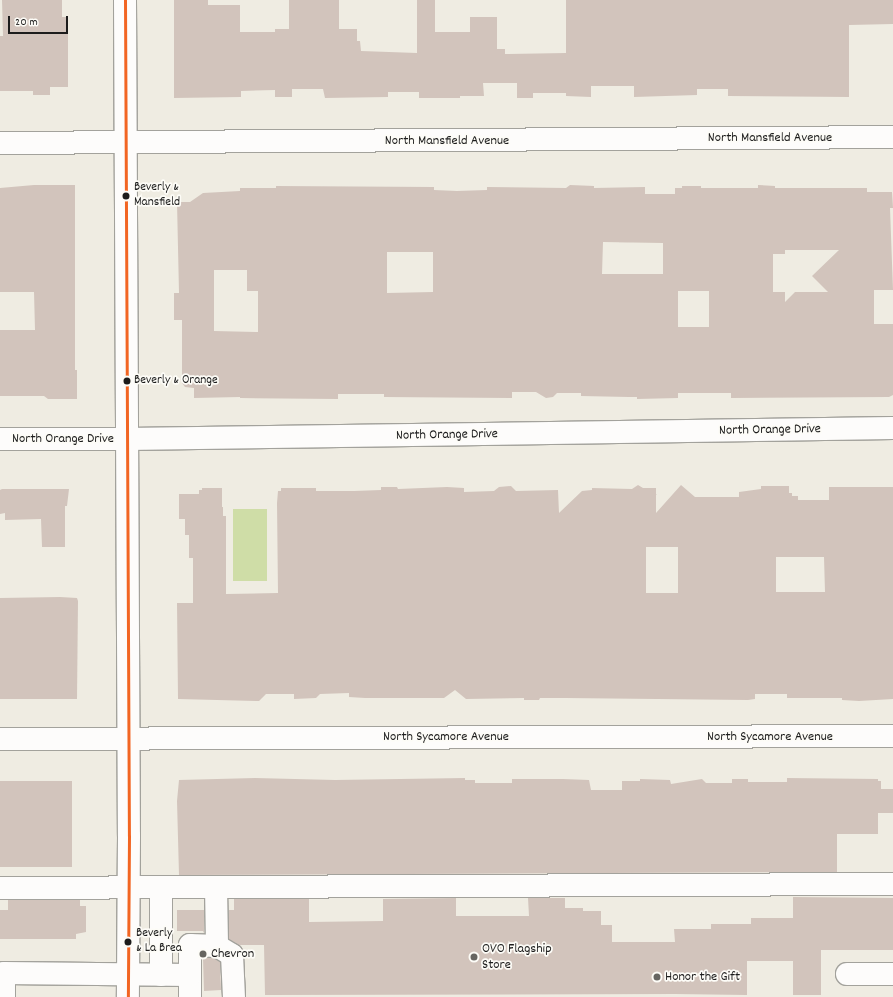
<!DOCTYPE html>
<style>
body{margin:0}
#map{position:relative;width:893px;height:997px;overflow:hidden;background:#efece2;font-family:Dekko,sans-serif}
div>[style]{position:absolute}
.green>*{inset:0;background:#cfdda7;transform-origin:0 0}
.building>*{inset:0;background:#d2c4bc;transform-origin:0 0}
.roads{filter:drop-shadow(1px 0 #a3a29c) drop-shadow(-1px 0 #a3a29c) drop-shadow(0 1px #a3a29c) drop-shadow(0 -1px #a3a29c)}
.minor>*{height:22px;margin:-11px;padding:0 11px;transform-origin:11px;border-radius:11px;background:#fdfcfb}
.major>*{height:22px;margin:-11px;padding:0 11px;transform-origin:11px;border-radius:11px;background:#fdfcfb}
.bus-1>*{height:3px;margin:-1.5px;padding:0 1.5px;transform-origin:1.5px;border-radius:1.5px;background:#f26522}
.dots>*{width:11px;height:11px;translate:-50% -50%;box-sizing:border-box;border:2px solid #fdfcf7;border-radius:50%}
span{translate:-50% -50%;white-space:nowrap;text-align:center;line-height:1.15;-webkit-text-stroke:3.5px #fdfcf7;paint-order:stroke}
.bus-label{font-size:13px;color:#1c1c1c}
.left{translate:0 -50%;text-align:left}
.street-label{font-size:14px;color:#1c1c1c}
.poi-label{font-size:14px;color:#1c1c1c}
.scale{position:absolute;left:8px;top:16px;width:60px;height:18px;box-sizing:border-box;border:2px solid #1c1c1c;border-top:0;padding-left:5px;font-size:12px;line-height:14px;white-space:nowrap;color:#1c1c1c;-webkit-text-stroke:3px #fdfcf7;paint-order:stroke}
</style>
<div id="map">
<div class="green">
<div style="left:233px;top:509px;width:34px;height:72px"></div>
</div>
<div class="building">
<div style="clip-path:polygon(2px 0,62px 0,62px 17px,68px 17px,68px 87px,50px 87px,50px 95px,33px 95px,33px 91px,0 91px,0 36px,3px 36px)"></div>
<div style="clip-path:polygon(174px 0,208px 0,208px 5px,240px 5px,240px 32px,275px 32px,275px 29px,289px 29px,289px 0,339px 0,339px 29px,357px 29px,357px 41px,360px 41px,361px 51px,417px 53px,417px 0,435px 0,435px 32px,470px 32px,470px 17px,497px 17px,497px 49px,505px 49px,505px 54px,566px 53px,566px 0,893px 0,893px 24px,849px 25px,849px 97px,728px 96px,728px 89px,697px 89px,697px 95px,634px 97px,634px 86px,591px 86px,591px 97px,566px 96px,566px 93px,533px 93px,533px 98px,517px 98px,517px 83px,483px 83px,484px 96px,460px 96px,460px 98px,419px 98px,419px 92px,388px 92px,388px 97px,325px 98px,323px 89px,292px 89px,292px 97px,275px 97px,275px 90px,241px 91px,241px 97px,174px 98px)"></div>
<div style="clip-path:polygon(34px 185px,75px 185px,75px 370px,77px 370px,77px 399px,48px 399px,44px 396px,0 396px,0 330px,35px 330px,34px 292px,0 292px,0 188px)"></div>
<div style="clip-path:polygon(evenodd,570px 185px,594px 186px,594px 188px,645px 187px,645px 194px,675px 194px,675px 188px,682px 188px,682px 186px,701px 186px,701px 188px,758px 188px,758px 185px,775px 186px,775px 188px,867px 188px,867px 192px,892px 192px,893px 208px,890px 208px,893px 290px,874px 290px,874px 324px,893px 324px,893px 395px,889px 397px,731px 398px,731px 393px,678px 393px,678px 398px,637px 399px,637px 397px,629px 397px,581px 396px,581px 393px,557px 393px,553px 397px,546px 398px,536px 392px,512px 392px,512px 398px,384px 397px,384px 394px,338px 394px,338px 399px,240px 398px,240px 397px,194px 398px,194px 388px,185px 387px,182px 383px,182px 320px,174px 320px,174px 293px,179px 293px,177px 202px,190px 202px,203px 193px,240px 191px,240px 188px,276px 188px,276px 186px,434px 187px,434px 190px,457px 191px,487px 190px,487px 187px,566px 188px,570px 185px,603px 242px,663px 243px,663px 274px,602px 274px,603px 242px,570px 185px,785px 250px,839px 250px,812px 276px,828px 292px,795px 292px,785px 302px,785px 292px,773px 292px,773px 254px,785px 254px,785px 250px,570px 185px,387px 252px,433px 252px,433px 292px,387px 293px,387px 252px,570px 185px,214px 270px,247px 270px,247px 291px,258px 291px,258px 332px,214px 331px,214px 270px,570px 185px,678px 291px,709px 291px,709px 327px,678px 327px,678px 291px)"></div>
<div style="clip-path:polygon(evenodd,638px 485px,643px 488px,656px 488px,656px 513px,681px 485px,695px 497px,739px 497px,739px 492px,761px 489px,761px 486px,789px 486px,789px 493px,792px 493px,792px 496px,798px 496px,798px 500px,829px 500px,829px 487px,893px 487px,893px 699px,859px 701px,842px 700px,842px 698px,787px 698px,787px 694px,755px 694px,755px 699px,748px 700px,566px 698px,540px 698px,539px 700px,524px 700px,524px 698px,466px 699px,455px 690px,444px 698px,365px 698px,349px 697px,349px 693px,320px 694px,316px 698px,294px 699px,294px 694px,266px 694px,259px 701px,178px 699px,177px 603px,193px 603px,193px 558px,189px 558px,189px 535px,185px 535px,185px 519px,179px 519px,179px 494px,199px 494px,199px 490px,202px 490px,202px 488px,222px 488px,222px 507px,223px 507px,223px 516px,226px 516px,226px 594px,278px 593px,277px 503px,278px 491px,281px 491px,281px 488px,316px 488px,316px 491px,354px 491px,381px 490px,381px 487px,397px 487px,398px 489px,447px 487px,464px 488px,464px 492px,494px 491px,499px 487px,511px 486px,516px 491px,558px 490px,559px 513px,582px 491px,592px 490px,592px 488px,632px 489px,638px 485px,646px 547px,678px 547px,678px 593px,646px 593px,646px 547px,638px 485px,776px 557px,824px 557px,825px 592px,776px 592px,776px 557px)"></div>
<div style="clip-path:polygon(2px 489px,69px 489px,67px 506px,65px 506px,65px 547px,42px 547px,41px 519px,5px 520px,5px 513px,0 514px,0 490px)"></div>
<div style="clip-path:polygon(60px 597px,77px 598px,78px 601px,77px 699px,0 699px,0 598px)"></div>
<div style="clip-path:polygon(255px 778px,335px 780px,465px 778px,465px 780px,475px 780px,475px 783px,512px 783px,512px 779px,563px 779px,589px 780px,591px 790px,622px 790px,622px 781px,640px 781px,640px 779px,670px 780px,671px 784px,702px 779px,706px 783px,732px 783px,732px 779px,748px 779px,748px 782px,787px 782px,787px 778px,878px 779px,878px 781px,881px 781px,881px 789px,893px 789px,893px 813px,878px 813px,878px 834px,837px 834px,837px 872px,179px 875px,177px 801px,179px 780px)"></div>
<div style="left:0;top:781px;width:72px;height:86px"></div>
<div style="clip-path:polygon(793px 897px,893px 898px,893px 950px,821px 950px,821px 995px,793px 995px,793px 961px,747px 961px,747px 995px,675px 994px,265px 995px,264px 945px,239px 945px,229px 939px,229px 910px,234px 910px,234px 899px,309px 899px,309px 922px,383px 921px,383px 899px,456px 898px,456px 916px,529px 916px,528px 898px,565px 898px,565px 908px,583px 908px,583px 911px,601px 911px,601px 925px,612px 925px,612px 942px,675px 942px,674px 929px,711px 929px,711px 924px,751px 924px,751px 918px,793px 918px)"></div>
<div style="clip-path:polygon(8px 900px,80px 900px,80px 906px,86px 906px,86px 932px,76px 934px,76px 939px,0 939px,0 910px,8px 910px)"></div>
<div style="clip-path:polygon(177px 910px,204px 910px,204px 933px,203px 931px,177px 931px)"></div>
<div style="clip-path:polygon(203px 958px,213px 958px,220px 962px,221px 990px,204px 991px)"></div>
</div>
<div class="roads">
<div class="minor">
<div style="left:0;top:143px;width:893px;rotate:-0.38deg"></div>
<div style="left:0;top:439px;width:127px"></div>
<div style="left:127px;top:439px;width:766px;rotate:-0.82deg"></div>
<div style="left:0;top:739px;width:893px;rotate:-0.19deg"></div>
<div style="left:161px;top:887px;width:88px;rotate:90deg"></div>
<div style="left:216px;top:887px;width:59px;rotate:89deg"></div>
<div style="left:0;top:888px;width:893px;rotate:-0.26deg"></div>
<div style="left:847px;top:974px;width:46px"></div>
<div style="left:190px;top:975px;width:22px;rotate:90deg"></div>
<div style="left:4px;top:997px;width:24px;rotate:-90deg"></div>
<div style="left:4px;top:973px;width:186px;rotate:0.6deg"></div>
<div style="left:190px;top:975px;width:30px;rotate:-90deg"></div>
<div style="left:190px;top:945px;width:27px;rotate:2deg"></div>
<div style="left:217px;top:946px;width:17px;rotate:31deg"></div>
<div style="left:232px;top:955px;width:42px;rotate:87.3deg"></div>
</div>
<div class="major">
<div style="left:125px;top:0;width:836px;rotate:89.73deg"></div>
<div style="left:129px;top:836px;width:161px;rotate:90.4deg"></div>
</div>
</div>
<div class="bus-1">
<div style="left:125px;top:0;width:836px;rotate:89.73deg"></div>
<div style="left:129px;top:836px;width:161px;rotate:90.4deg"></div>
</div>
<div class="dots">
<div style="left:126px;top:196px;background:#1c1c1c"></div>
<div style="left:127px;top:381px;background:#1c1c1c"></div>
<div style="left:128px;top:942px;background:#1c1c1c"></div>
<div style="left:203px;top:954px;background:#666561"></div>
<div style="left:474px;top:957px;background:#666561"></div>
<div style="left:657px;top:977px;background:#666561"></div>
</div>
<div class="bus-label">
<span class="left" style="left:134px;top:196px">Beverly &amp;<br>Mansfield</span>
<span class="left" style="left:134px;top:381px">Beverly &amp; Orange</span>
<span class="left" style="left:136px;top:942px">Beverly<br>&amp; La Brea</span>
</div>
<div class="street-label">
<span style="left:770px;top:138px">North Mansfield Avenue</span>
<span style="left:447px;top:141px">North Mansfield Avenue</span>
<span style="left:770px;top:430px;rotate:-1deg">North Orange Drive</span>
<span style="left:447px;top:435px;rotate:-1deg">North Orange Drive</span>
<span style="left:63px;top:439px">North Orange Drive</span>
<span style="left:446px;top:737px">North Sycamore Avenue</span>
<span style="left:770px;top:737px">North Sycamore Avenue</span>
</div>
<div class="poi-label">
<span class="left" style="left:482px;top:957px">OVO Flagship<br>Store</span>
<span class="left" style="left:211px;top:954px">Chevron</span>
<span class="left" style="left:665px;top:977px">Honor the Gift</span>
</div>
<div class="scale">20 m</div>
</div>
